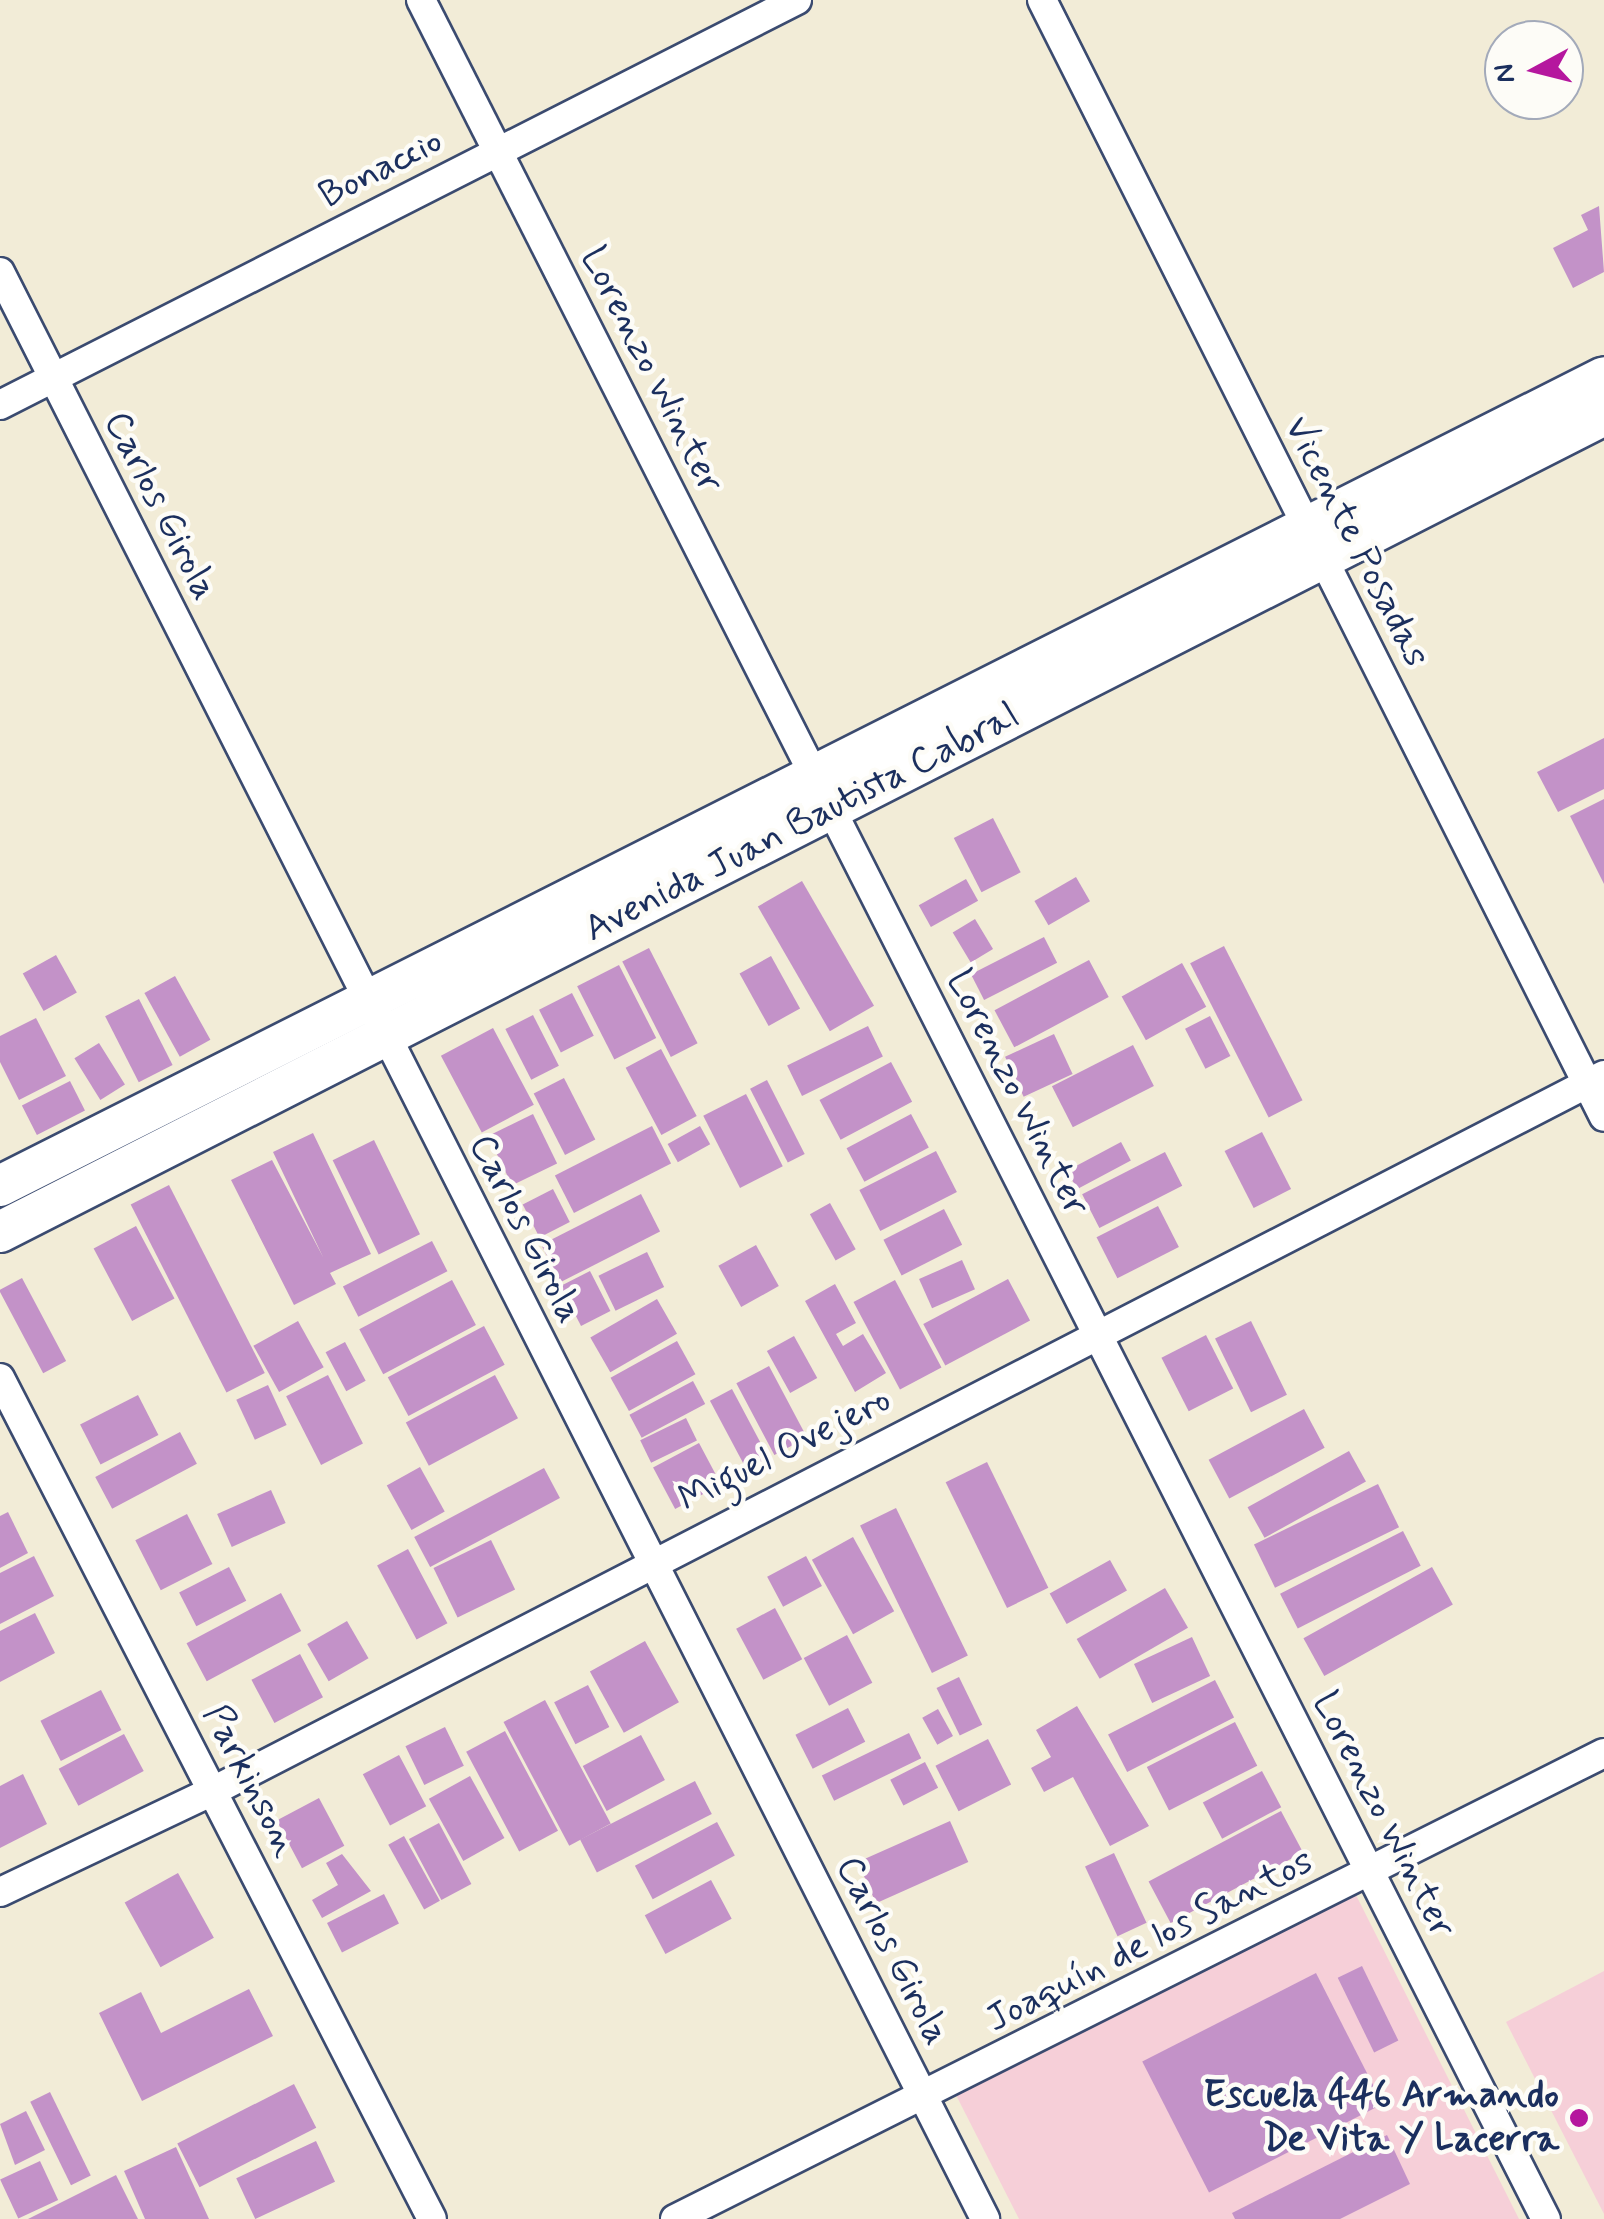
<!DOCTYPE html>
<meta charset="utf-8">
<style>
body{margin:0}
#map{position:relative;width:1604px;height:2219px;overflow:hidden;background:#f2ecd7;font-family:Mynerve,sans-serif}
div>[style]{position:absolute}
.built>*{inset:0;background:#f6cfd8}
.building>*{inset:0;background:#c392c8;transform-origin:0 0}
.roads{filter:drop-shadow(2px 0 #3b4b70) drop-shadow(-2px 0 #3b4b70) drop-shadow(0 2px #3b4b70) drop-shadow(0 -2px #3b4b70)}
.street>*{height:28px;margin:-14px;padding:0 14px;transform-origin:14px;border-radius:14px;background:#fff}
.secondary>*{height:40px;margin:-20px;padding:0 20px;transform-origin:20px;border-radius:20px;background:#fff}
.dots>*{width:28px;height:28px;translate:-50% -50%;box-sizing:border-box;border:5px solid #fdfcf7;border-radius:50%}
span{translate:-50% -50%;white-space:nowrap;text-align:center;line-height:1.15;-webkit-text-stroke:9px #fdfcf7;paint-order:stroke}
.street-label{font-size:38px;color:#1b2f5e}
.poi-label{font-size:38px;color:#1b2f5e;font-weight:700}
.right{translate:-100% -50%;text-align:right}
.north{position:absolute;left:1484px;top:20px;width:100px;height:100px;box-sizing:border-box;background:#fdfcf7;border:2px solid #a3aaba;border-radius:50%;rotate:263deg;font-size:28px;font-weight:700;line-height:40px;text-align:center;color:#1b2f5e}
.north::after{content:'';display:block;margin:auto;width:35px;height:45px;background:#b5179e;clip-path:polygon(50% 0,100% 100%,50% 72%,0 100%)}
</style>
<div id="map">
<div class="built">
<div style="clip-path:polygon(1355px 1893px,1519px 2219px,1019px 2219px,956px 2095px)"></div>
<div style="clip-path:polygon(1604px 1971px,1604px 2214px,1506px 2022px)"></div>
</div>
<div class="building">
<div style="clip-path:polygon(1599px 206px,1604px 272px,1573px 288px,1553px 248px,1588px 230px,1581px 215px)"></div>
<div style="clip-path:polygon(1604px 738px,1604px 789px,1558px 812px,1537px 772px)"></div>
<div style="clip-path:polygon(1604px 799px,1604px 884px,1570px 816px)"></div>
<div style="left:993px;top:818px;width:61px;height:44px;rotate:63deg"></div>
<div style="left:1076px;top:877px;width:28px;height:48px;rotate:60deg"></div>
<div style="left:966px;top:879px;width:25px;height:54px;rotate:61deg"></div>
<div style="left:802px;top:881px;width:144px;height:51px;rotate:60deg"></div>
<div style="left:975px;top:919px;width:35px;height:26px;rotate:59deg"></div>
<div style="left:1044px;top:937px;width:29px;height:82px;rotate:63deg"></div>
<div style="left:1224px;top:946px;width:173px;height:38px;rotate:63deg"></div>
<div style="left:649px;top:948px;width:107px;height:30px;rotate:63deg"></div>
<div style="left:56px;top:955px;width:43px;height:38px;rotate:61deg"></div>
<div style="left:771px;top:956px;width:60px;height:36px;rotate:61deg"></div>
<div style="left:1089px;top:960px;width:42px;height:107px;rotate:62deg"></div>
<div style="left:1182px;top:963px;width:50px;height:69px;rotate:61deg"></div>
<div style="left:619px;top:965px;width:82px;height:47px;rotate:63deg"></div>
<div style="left:175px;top:976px;width:73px;height:35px;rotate:61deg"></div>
<div style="left:572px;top:993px;width:48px;height:37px;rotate:63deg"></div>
<div style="left:139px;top:999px;width:74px;height:38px;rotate:63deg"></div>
<div style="left:533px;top:1015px;width:57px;height:31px;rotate:63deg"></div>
<div style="left:1210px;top:1016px;width:45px;height:28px;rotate:63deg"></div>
<div style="clip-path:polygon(36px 1018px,66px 1076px,19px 1100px,0 1062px,0 1036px)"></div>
<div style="left:868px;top:1026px;width:34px;height:90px;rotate:64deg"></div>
<div style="left:493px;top:1028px;width:87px;height:59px;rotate:62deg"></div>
<div style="left:1054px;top:1034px;width:44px;height:54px;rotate:65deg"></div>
<div style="left:99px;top:1043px;width:49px;height:29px;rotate:58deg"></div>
<div style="left:1133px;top:1045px;width:46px;height:91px;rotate:63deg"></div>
<div style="left:661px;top:1049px;width:76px;height:40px;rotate:62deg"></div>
<div style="left:891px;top:1062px;width:45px;height:81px;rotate:62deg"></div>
<div style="left:564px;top:1078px;width:69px;height:34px;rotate:63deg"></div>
<div style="left:767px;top:1080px;width:83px;height:19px;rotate:63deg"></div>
<div style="left:70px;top:1081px;width:33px;height:54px;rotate:63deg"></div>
<div style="left:746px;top:1094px;width:81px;height:48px;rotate:63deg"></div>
<div style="left:533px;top:1114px;width:55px;height:50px;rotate:64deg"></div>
<div style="left:911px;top:1114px;width:38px;height:73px;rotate:62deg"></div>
<div style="left:652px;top:1126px;width:42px;height:109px;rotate:63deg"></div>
<div style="left:700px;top:1126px;width:21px;height:37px;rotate:61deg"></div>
<div style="left:1262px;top:1132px;width:64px;height:42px;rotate:63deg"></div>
<div style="clip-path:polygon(313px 1133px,371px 1254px,330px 1273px,336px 1284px,294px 1305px,231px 1180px,272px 1160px,323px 1257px,273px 1152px)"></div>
<div style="left:374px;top:1140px;width:105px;height:46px;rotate:64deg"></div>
<div style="left:1121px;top:1142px;width:21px;height:61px;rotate:62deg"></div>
<div style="left:936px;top:1151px;width:46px;height:86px;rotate:63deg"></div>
<div style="left:1165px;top:1152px;width:38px;height:93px;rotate:63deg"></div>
<div style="left:169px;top:1185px;width:211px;height:43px;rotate:63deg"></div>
<div style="left:553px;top:1189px;width:37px;height:34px;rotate:63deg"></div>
<div style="left:641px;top:1194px;width:42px;height:112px;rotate:63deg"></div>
<div style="left:830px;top:1203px;width:53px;height:23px;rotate:61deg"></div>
<div style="left:1158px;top:1206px;width:46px;height:69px;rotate:63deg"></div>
<div style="left:944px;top:1209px;width:40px;height:68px;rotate:63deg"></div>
<div style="left:136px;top:1226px;width:82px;height:48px;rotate:62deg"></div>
<div style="left:432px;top:1241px;width:34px;height:100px;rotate:63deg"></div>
<div style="left:756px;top:1245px;width:47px;height:43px;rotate:61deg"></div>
<div style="left:647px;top:1252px;width:39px;height:54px;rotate:64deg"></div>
<div style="left:962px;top:1260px;width:32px;height:47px;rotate:66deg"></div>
<div style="left:590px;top:1271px;width:45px;height:33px;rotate:63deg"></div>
<div style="left:22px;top:1278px;width:94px;height:26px;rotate:62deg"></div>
<div style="left:1008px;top:1279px;width:47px;height:96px;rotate:62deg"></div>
<div style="left:452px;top:1280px;width:51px;height:105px;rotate:62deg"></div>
<div style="left:895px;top:1280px;width:99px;height:47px;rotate:62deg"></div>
<div style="clip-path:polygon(835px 1284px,856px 1323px,836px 1334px,843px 1346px,863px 1334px,886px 1373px,855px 1392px,805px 1301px)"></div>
<div style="left:657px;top:1299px;width:40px;height:77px;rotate:60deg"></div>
<div style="left:298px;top:1321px;width:53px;height:51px;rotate:61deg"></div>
<div style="left:1251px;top:1321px;width:82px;height:40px;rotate:64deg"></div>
<div style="left:484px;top:1326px;width:44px;height:109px;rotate:62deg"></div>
<div style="left:1206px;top:1335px;width:60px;height:50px;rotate:63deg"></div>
<div style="left:794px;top:1336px;width:48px;height:31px;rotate:61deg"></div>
<div style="left:677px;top:1341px;width:38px;height:76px;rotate:61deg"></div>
<div style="left:345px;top:1342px;width:44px;height:22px;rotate:62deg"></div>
<div style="left:769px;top:1366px;width:81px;height:37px;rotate:62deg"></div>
<div style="left:328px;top:1375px;width:77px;height:47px;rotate:63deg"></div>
<div style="left:495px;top:1375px;width:49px;height:101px;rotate:62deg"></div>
<div style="left:693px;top:1381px;width:26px;height:72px;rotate:62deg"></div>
<div style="left:268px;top:1385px;width:44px;height:35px;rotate:65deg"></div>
<div style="left:732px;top:1389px;width:78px;height:25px;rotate:62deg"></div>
<div style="left:138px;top:1395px;width:45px;height:65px;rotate:63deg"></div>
<div style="left:1304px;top:1409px;width:44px;height:108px;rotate:62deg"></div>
<div style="left:686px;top:1418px;width:25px;height:51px;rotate:64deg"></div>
<div style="left:180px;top:1432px;width:36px;height:96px;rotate:62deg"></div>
<div style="left:699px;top:1443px;width:47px;height:52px;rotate:62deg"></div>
<div style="left:1349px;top:1451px;width:35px;height:116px;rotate:61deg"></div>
<div style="left:987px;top:1462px;width:140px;height:46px;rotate:64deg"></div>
<div style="left:420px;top:1467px;width:51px;height:38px;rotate:61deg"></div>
<div style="left:544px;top:1468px;width:34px;height:147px;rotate:62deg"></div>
<div style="left:1378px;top:1484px;width:48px;height:138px;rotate:64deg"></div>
<div style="left:271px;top:1490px;width:36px;height:59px;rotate:66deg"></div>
<div style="left:896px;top:1508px;width:164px;height:40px;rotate:64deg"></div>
<div style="clip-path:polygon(8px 1512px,28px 1553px,0 1568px,0 1516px)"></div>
<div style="left:187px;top:1514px;width:56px;height:58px;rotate:63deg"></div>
<div style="left:1403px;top:1531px;width:39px;height:138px;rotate:63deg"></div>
<div style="left:853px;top:1537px;width:85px;height:47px;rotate:61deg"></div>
<div style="left:491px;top:1540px;width:55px;height:64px;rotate:64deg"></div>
<div style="left:408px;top:1549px;width:84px;height:35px;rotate:62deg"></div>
<div style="clip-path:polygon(34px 1556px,54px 1596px,0 1624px,0 1573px)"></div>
<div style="left:806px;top:1556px;width:34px;height:44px;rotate:62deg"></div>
<div style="left:1110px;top:1560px;width:35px;height:69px;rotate:61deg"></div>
<div style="left:229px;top:1567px;width:38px;height:56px;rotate:63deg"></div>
<div style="left:1432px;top:1567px;width:43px;height:147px;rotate:61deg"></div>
<div style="left:1165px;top:1588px;width:46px;height:102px;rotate:60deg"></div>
<div style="left:281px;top:1593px;width:43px;height:107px;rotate:62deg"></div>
<div style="left:775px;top:1608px;width:58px;height:44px;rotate:62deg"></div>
<div style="clip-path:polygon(35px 1613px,55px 1653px,0 1682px,0 1631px)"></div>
<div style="left:347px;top:1621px;width:43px;height:46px;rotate:60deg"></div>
<div style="left:847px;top:1635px;width:54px;height:49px;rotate:62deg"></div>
<div style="left:1192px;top:1637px;width:43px;height:64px;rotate:65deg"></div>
<div style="left:645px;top:1641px;width:70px;height:63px;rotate:61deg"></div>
<div style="left:300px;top:1654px;width:49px;height:55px;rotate:62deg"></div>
<div style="left:959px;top:1677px;width:53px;height:25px;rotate:64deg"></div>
<div style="left:1215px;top:1680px;width:42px;height:120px;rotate:63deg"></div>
<div style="left:588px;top:1685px;width:47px;height:38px;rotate:63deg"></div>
<div style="left:101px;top:1690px;width:45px;height:68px;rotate:63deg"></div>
<div style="left:545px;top:1700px;width:140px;height:47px;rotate:62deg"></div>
<div style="clip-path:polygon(1077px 1706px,1149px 1826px,1110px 1846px,1073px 1777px,1044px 1792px,1031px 1768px,1051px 1757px,1036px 1730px)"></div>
<div style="left:848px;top:1708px;width:38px;height:59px;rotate:63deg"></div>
<div style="left:938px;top:1709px;width:31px;height:18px;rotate:61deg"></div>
<div style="left:1235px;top:1722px;width:49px;height:99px;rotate:63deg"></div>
<div style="left:445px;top:1727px;width:43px;height:44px;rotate:64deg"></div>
<div style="left:505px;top:1731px;width:113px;height:44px;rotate:62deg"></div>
<div style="left:909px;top:1733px;width:28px;height:97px;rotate:64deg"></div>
<div style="left:124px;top:1734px;width:42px;height:74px;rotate:62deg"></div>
<div style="left:641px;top:1735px;width:51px;height:66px;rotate:62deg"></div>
<div style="left:988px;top:1739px;width:51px;height:59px;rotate:63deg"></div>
<div style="left:399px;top:1755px;width:58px;height:41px;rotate:62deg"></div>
<div style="left:925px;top:1762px;width:29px;height:39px;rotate:63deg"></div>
<div style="left:1262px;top:1771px;width:41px;height:67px;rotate:62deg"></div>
<div style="clip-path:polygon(23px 1774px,47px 1824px,0 1848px,0 1786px)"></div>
<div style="left:470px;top:1776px;width:71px;height:47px;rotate:61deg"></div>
<div style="left:695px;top:1781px;width:37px;height:129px;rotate:63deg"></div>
<div style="left:319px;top:1798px;width:54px;height:48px;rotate:62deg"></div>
<div style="left:1281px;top:1811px;width:47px;height:150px;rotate:62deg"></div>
<div style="left:950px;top:1821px;width:45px;height:101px;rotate:66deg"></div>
<div style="left:717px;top:1822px;width:38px;height:93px;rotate:62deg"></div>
<div style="left:439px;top:1823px;width:69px;height:34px;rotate:62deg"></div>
<div style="left:404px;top:1836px;width:74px;height:18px;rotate:61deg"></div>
<div style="left:1114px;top:1853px;width:77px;height:32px;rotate:65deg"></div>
<div style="clip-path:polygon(342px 1854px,371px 1891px,322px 1918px,312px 1900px,338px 1885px,326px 1863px)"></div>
<div style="left:178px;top:1873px;width:74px;height:61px;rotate:61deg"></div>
<div style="left:711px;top:1880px;width:44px;height:75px;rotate:62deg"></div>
<div style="left:384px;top:1894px;width:33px;height:64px;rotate:63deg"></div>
<div style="left:1362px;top:1966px;width:83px;height:27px;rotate:64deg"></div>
<div style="left:1316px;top:1973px;width:147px;height:195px;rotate:63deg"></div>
<div style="clip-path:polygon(249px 1989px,273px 2036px,142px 2101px,99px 2013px,141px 1992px,161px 2033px)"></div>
<div style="left:294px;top:2084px;width:49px;height:131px;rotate:63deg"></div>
<div style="left:50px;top:2092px;width:93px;height:22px;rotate:64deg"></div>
<div style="clip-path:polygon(26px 2111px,45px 2150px,15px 2165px,0 2124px)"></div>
<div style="clip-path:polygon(1387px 2135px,1410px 2184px,1340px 2219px,1235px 2219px,1232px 2213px)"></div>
<div style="left:316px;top:2141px;width:45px;height:88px;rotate:65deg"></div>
<div style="clip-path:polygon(176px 2147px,209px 2219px,145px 2219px,124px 2171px)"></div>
<div style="left:40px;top:2161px;width:43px;height:44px;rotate:65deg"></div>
<div style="clip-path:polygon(116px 2175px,138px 2219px,28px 2219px)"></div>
</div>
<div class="roads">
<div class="street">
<div style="left:421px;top:0;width:2488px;rotate:63.12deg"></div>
<div style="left:1042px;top:0;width:1250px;rotate:63.29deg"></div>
<div style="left:0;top:272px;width:2182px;rotate:63.16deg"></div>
<div style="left:0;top:405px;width:894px;rotate:-26.94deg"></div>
<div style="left:0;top:1378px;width:945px;rotate:62.81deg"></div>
<div style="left:0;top:1892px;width:236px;rotate:-25.4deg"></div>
<div style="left:213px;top:1791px;width:1564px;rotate:-27.24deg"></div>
<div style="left:675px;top:2219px;width:1039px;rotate:-26.64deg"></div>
</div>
<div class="secondary">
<div style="left:0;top:1186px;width:1796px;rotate:-26.76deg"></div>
<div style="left:0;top:1232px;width:1800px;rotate:-26.99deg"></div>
</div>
</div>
<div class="dots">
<div style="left:1579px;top:2118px;background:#b5179e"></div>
</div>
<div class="street-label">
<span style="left:381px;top:169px;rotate:-27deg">Bonaccio</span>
<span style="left:651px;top:370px;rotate:63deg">Lorenzo Winter</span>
<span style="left:160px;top:506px;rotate:63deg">Carlos Girola</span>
<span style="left:1356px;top:542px;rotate:63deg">Vicente Posadas</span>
<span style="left:802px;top:823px;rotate:-27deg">Avenida Juan Bautista Cabral</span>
<span style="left:1017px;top:1093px;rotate:63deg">Lorenzo Winter</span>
<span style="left:525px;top:1229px;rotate:63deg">Carlos Girola</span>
<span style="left:785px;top:1450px;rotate:-27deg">Miguel Ovejero</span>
<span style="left:250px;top:1781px;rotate:63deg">Parkinson</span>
<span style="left:1383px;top:1815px;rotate:63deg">Lorenzo Winter</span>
<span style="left:1150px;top:1941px;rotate:-27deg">Joaquín de los Santos</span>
<span style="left:892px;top:1951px;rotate:63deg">Carlos Girola</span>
</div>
<div class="poi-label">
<span class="right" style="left:1559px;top:2118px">Escuela 446 Armando<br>De Vita Y Lacerra</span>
</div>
<div class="north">N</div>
</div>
